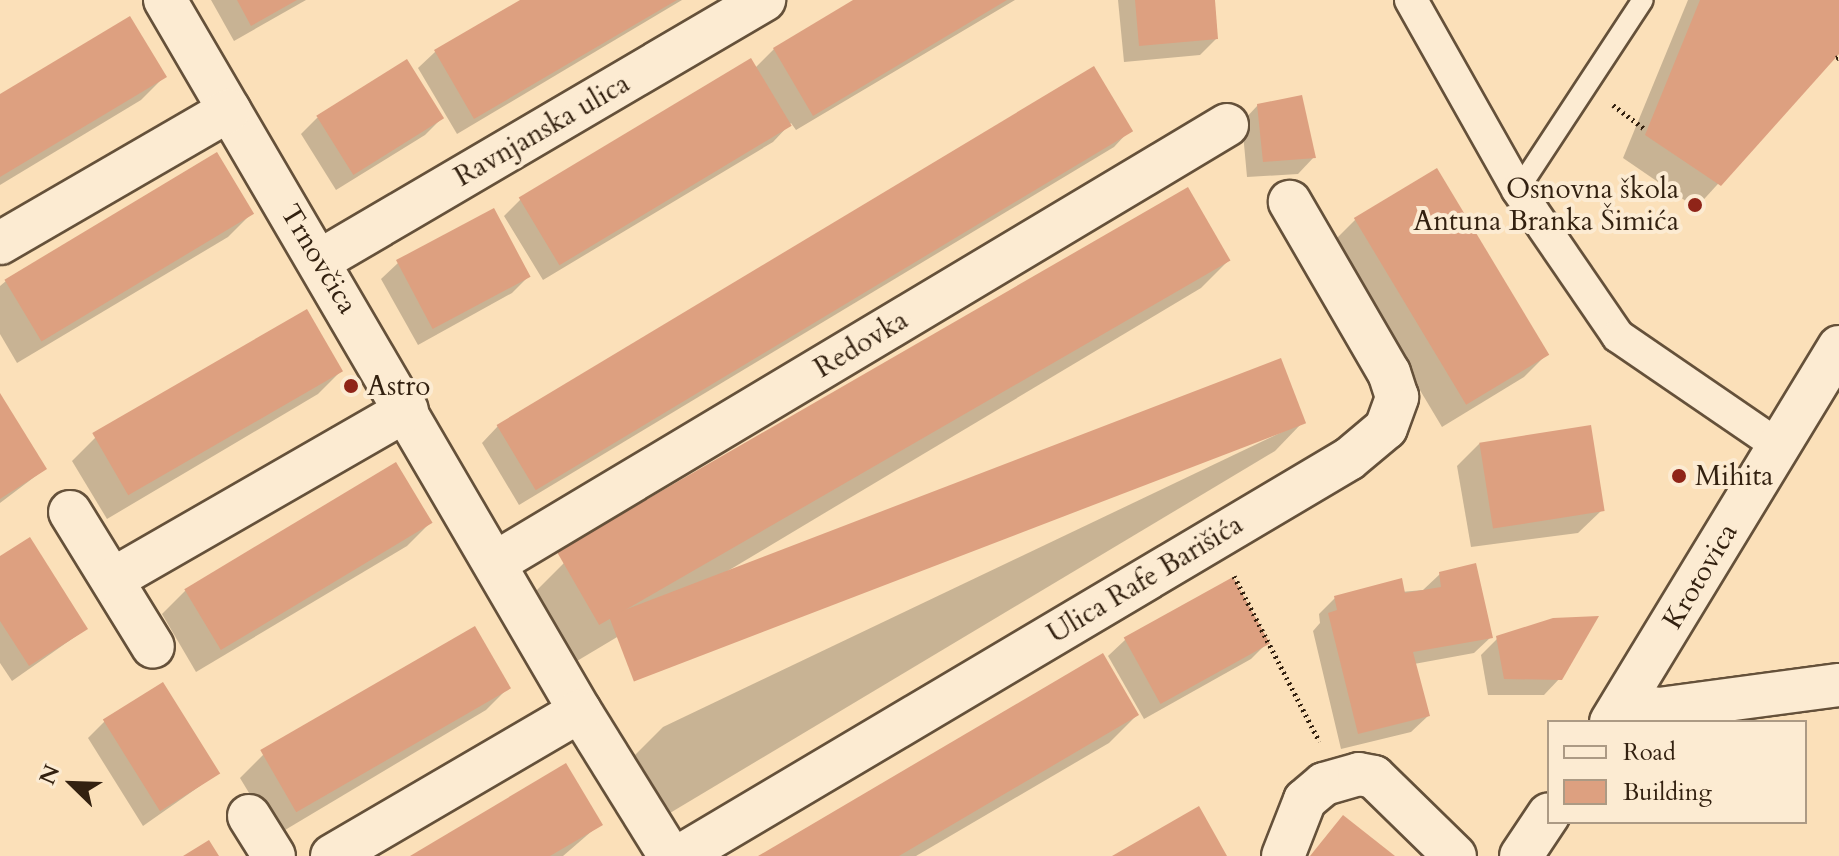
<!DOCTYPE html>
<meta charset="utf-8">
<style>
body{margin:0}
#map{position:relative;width:1839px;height:856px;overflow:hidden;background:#fbe0b9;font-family:Cardo,serif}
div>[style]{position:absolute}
.shadow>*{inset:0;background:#0003}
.building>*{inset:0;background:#dda080;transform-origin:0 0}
.path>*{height:5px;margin-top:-2.5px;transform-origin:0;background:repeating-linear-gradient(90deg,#332110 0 2px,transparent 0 6px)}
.roads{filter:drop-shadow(2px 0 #65513a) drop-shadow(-2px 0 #65513a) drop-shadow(0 2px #65513a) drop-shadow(0 -2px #65513a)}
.service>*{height:20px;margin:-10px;padding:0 10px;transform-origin:10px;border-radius:10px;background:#fcebd2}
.pedestrian>*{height:32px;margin:-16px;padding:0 16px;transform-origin:16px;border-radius:16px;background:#fcebd2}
.minor>*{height:42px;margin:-21px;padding:0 21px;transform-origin:21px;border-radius:21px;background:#fcebd2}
.dots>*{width:22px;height:22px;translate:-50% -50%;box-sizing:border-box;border:4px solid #fcebd2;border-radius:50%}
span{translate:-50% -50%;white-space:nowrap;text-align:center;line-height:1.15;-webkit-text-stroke:8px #fcebd2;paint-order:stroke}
.street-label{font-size:28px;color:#332110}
.poi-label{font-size:28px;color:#332110}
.right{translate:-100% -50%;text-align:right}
.left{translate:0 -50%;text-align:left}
.legend{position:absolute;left:1547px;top:720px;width:260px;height:104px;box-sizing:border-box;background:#fcebd2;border:2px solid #ac9a84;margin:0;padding:10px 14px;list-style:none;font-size:24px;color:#332110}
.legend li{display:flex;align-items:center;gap:16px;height:40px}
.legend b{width:40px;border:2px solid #ac9a84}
.north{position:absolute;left:32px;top:744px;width:80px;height:80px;-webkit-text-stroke:6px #fcebd2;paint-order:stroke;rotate:293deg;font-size:22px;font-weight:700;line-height:32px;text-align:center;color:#332110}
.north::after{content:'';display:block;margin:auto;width:28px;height:36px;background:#332110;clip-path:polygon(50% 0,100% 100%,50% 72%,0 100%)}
</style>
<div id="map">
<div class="shadow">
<div style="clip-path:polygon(211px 0,306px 0,234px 41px)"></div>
<div style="clip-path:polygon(524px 0,682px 0,457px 134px,418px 68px,435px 52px)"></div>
<div style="clip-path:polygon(857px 0,1015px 0,796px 130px,791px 123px,773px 142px,543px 280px,504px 216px,521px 199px,755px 68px,774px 49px)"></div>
<div style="clip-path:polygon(1118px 0,1213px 0,1216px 39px,1200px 55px,1124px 62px)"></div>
<div style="clip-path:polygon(1688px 0,1839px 0,1839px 51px,1696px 208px,1623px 158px)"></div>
<div style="clip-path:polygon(164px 77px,141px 100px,0 185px,0 96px)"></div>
<div style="clip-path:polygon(1258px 105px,1314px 157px,1298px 174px,1247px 177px,1242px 122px)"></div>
<div style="clip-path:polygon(317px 118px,442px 118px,425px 135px,336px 190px,301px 134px)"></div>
<div style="clip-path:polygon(1130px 130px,1114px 147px,519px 505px,482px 443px,498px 426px)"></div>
<div style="clip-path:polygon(1436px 170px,1547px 354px,1524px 377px,1442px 427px,1332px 243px,1355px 220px)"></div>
<div style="clip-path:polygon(493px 211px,528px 277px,512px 293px,418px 345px,381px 279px,398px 263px)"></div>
<div style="clip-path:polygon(251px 214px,228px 237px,17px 363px,0 334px,0 286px,6px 281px)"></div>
<div style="clip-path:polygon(1229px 260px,1201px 288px,577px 661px,536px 591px,564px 563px)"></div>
<div style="clip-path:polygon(306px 312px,341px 371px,318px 394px,107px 519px,72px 461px,95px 438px)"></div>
<div style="clip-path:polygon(0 397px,45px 469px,0 503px)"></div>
<div style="clip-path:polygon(1303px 422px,1275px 451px,670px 813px,635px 755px,663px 727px)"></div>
<div style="clip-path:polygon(1480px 443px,1602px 510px,1578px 533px,1471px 547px,1457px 466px)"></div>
<div style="clip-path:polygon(395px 465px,430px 523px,407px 546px,196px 672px,162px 614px,185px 591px)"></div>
<div style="clip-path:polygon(0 558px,86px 629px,12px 681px,0 663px)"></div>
<div style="clip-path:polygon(1440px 574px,1491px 637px,1474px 653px,1414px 664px,1428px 716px,1411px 732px,1341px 749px,1313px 631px,1320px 623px,1319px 614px,1335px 598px,1423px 590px)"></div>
<div style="clip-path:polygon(1232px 579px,1268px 642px,1251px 659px,1144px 719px,1108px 656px,1125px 640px)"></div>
<div style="clip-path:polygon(1498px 638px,1560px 678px,1544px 695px,1488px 695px,1481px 655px)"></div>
<div style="clip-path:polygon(509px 687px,486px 710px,275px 836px,240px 778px,263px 755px)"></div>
<div style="clip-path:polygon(1137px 715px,1109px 743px,916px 856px,762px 856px)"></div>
<div style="clip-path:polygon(105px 721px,217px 774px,143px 826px,88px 738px)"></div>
<div style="clip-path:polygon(600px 824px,563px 856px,414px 856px)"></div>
</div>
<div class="building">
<div style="clip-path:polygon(237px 0,297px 0,251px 26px)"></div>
<div style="clip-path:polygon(520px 0,677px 0,474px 119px,434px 50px)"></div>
<div style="clip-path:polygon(853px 0,1007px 0,813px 116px,773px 48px)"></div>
<div style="clip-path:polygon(1135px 0,1215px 0,1218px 39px,1139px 46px)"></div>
<div style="clip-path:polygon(1700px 0,1839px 0,1839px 54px,1721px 186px,1645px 135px)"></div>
<div style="clip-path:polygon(130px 16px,167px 77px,0 177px,0 94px)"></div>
<div style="left:751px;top:58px;width:79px;height:271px;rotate:59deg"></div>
<div style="left:407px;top:59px;width:70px;height:107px;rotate:58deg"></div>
<div style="left:1094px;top:66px;width:76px;height:697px;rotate:59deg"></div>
<div style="clip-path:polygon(1302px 95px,1316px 158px,1263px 162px,1257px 104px)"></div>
<div style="left:217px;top:152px;width:72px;height:248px;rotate:59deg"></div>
<div style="left:1437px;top:168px;width:218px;height:97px;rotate:59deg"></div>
<div style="left:1188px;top:187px;width:85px;height:729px;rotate:60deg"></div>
<div style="left:494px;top:208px;width:78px;height:111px;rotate:62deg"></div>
<div style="left:307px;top:309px;width:72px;height:248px;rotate:60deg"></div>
<div style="left:1281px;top:358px;width:70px;height:720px;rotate:69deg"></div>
<div style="clip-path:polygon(0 393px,47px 469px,0 499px)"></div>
<div style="left:1591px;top:425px;width:87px;height:113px;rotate:81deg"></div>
<div style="left:396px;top:462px;width:71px;height:247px;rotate:59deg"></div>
<div style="clip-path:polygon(30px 537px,88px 629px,29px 666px,0 621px,0 556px)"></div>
<div style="clip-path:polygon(1476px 563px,1493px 638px,1413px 652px,1430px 716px,1358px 734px,1328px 613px,1337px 610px,1334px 596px,1402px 578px,1405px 593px,1441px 587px,1439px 572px)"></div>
<div style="left:1233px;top:577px;width:76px;height:125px;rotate:61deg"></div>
<div style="clip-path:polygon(1599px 616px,1562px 680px,1504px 679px,1496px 636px,1553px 618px)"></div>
<div style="left:475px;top:626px;width:72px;height:248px;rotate:60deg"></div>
<div style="clip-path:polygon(1103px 653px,1139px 715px,899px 856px,758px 856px)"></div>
<div style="left:163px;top:682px;width:108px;height:71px;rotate:58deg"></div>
<div style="clip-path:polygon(566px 763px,603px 825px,550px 856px,410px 856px)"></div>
<div style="clip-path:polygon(1199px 806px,1227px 856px,1112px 856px)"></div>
<div style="clip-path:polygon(1343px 815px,1395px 856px,1310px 856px)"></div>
<div style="clip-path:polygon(209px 840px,219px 856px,183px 856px)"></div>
</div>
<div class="path">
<div style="left:1836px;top:58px;width:3px;rotate:-18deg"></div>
<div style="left:1613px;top:105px;width:41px;rotate:37.1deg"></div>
<div style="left:1234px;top:576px;width:186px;rotate:62.7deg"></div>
</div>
<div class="roads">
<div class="service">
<div style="left:1518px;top:190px;width:227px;rotate:-56.7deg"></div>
</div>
<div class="pedestrian">
<div style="left:1411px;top:0;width:218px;rotate:60.6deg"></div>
<div style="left:1518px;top:190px;width:177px;rotate:55.6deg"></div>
<div style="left:1618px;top:336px;width:193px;rotate:34.4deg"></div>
</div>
<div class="minor">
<div style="left:165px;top:0;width:823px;rotate:59.73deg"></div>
<div style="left:580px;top:711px;width:171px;rotate:58.2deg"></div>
<div style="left:0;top:243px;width:265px;rotate:-30.1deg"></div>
<div style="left:321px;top:260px;width:514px;rotate:-30.41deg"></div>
<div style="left:70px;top:512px;width:158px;rotate:58.4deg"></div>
<div style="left:495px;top:563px;width:853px;rotate:-30.89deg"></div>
<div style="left:113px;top:579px;width:339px;rotate:-29.9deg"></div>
<div style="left:1624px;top:703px;width:36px;rotate:10deg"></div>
<div style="left:1659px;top:709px;width:182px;rotate:-7.6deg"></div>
<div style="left:1611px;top:722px;width:439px;rotate:-58.7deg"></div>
<div style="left:249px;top:816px;width:47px;rotate:58deg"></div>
<div style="left:332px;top:856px;width:287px;rotate:-30.3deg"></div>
<div style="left:680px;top:856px;width:778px;rotate:-30.69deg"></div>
<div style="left:1349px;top:459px;width:48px;rotate:-40deg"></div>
<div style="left:1386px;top:428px;width:33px;rotate:-70deg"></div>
<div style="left:1397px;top:397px;width:25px;rotate:-108deg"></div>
<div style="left:1389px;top:373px;width:198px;rotate:-120.1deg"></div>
<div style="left:1283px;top:856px;width:60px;rotate:-68.6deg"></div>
<div style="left:1305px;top:800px;width:25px;rotate:-40deg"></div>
<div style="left:1324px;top:784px;width:36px;rotate:-16deg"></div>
<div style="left:1359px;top:774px;width:15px;rotate:11deg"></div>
<div style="left:1374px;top:777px;width:113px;rotate:44.3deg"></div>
<div style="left:1521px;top:856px;width:50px;rotate:-56.3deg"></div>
</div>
</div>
<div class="dots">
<div style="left:1695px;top:205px;background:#8f2418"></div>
<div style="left:351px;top:386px;background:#8f2418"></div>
<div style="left:1679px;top:476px;background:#8f2418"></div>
</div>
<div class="street-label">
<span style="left:542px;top:130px;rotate:-30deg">Ravnjanska ulica</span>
<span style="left:319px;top:259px;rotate:59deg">Trnovčica</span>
<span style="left:861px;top:344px;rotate:-31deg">Redovka</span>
<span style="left:1700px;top:576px;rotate:-59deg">Krotovica</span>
<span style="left:1145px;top:579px;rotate:-31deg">Ulica Rafe Barišića</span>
</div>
<div class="poi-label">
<span class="right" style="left:1679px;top:205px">Osnovna škola<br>Antuna Branka Šimića</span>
<span class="left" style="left:367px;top:386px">Astro</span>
<span class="left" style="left:1695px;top:476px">Mihita</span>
</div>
<ul class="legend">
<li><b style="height:10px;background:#fcebd2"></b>Road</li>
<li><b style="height:22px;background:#dda080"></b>Building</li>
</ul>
<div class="north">N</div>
</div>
